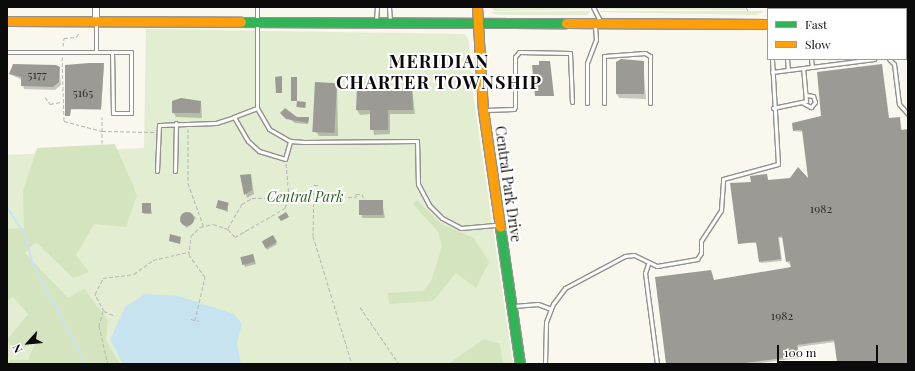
<!DOCTYPE html>
<style>
body{margin:0}
#map{position:relative;width:915px;height:371px;overflow:hidden;background:#faf7ef;font-family:"Playfair Display",serif}
div>[style]{position:absolute}
.green>*{inset:0;background:#e3edd1}
.forest>*{inset:0;background:#d4e4bf}
.water>*{inset:0;background:#c8e3f0}
.shadow>*{inset:0;background:#0003}
.stream>*{height:2px;margin:-1px;padding:0 1px;transform-origin:1px;border-radius:1px;background:#c8e3f0}
.building>*{inset:0;background:#9c9a95;transform-origin:0 0}
.round{border-radius:50%}
.path>*{height:1px;margin-top:-0.5px;transform-origin:0;background:repeating-linear-gradient(90deg,#b7b6b5 0 4px,transparent 0 6px)}
.roads{filter:drop-shadow(1px 0 #93918e) drop-shadow(-1px 0 #93918e) drop-shadow(0 1px #93918e) drop-shadow(0 -1px #93918e)}
.lane>*{height:3px;margin:-1.5px;padding:0 1.5px;transform-origin:1.5px;border-radius:1.5px;background:#fefefd}
.street>*{height:6px;margin:-3px;padding:0 3px;transform-origin:3px;border-radius:3px;background:#fefefd}
.fast>*{height:9px;margin:-4.5px;padding:0 4.5px;transform-origin:4.5px;border-radius:4.5px;background:#30b455}
.slow>*{height:9px;margin:-4.5px;padding:0 4.5px;transform-origin:4.5px;border-radius:4.5px;background:#ff9f0a}
span{translate:-50% -50%;white-space:nowrap;text-align:center;line-height:1.15;-webkit-text-stroke:4px #fff;paint-order:stroke}
.number-label{font-size:12px;color:#2f2f2e}
.number-label span{-webkit-text-stroke-width:0}
.street-label{font-size:14px;color:#0b0b0b}
.park-label{font-size:14px;color:#2f5d21;font-style:italic}
.district-label{font-size:18px;color:#0b0b0b;font-weight:700;letter-spacing:1px}
.frame{position:absolute;inset:0;border:8px solid #0b0b0b;pointer-events:none}
.legend{position:absolute;left:767px;top:8px;width:140px;height:52px;box-sizing:border-box;background:#fff;border:1px solid #9d9d9d;margin:0;padding:5px 7px;list-style:none;font-size:12px;color:#0b0b0b}
.legend li{display:flex;align-items:center;gap:8px;height:20px}
.legend b{width:20px;border:1px solid #9d9d9d}
.north{position:absolute;left:8px;top:323px;width:40px;height:40px;-webkit-text-stroke:3px #fff;paint-order:stroke;rotate:243deg;font-size:11px;font-weight:700;line-height:16px;text-align:center;color:#0b0b0b}
.north::after{content:'';display:block;margin:auto;width:14px;height:18px;background:#0b0b0b;clip-path:polygon(50% 0,100% 100%,50% 72%,0 100%)}
.scale{position:absolute;left:777px;top:345px;width:101px;height:18px;box-sizing:border-box;border:2px solid #0b0b0b;border-top:0;padding-left:5px;font-size:12px;line-height:14px;white-space:nowrap;color:#0b0b0b;-webkit-text-stroke:3px #fff;paint-order:stroke}
</style>
<div id="map">
<div class="green">
<div style="clip-path:polygon(492px 7px,590px 7px,590px 9px,494px 11px)"></div>
<div style="clip-path:polygon(599px 7px,745px 7px,746px 10px,601px 9px)"></div>
<div style="clip-path:polygon(779px 7px,889px 7px,889px 9px,811px 9px)"></div>
<div style="clip-path:polygon(590px 11px,588px 15px,498px 15px,490px 12px)"></div>
<div style="clip-path:polygon(764px 11px,757px 15px,600px 12px,601px 11px)"></div>
<div style="clip-path:polygon(146px 29px,465px 34px,469px 41px,472px 87px,513px 364px,7px 364px,7px 155px,144px 148px)"></div>
</div>
<div class="forest">
<div style="clip-path:polygon(115px 144px,137px 195px,126px 227px,94px 224px,76px 255px,89px 272px,73px 278px,36px 242px,25px 253px,68px 298px,84px 289px,108px 320px,106px 341px,120px 364px,8px 364px,10px 360px,28px 360px,36px 342px,15px 352px,7px 340px,28px 314px,13px 297px,7px 301px,7px 229px,24px 228px,23px 191px,37px 148px)"></div>
<div style="clip-path:polygon(417px 200px,441px 224px,474px 238px,489px 262px,476px 288px,456px 273px,433px 301px,389px 304px,388px 293px,423px 291px,431px 281px,442px 247px,438px 232px,413px 204px)"></div>
<div style="clip-path:polygon(484px 339px,500px 344px,503px 364px,448px 364px)"></div>
</div>
<div class="water">
<div style="clip-path:polygon(145px 294px,179px 296px,234px 314px,242px 324px,237px 343px,241px 364px,123px 364px,110px 340px,125px 307px)"></div>
</div>
<div class="shadow">
<div style="clip-path:polygon(643px 62px,646px 99px,619px 98px,617px 94px)"></div>
<div style="clip-path:polygon(104px 65px,101px 110px,70px 109px,70px 116px,66px 116px,66px 115px)"></div>
<div style="clip-path:polygon(59px 68px,61px 85px,55px 90px,24px 89px,22px 80px,10px 74px)"></div>
<div style="clip-path:polygon(337px 84px,338px 136px,319px 136px,316px 132px)"></div>
<div style="clip-path:polygon(412px 88px,415px 114px,390px 114px,390px 134px,374px 135px,371px 114px,360px 115px,357px 110px)"></div>
<div style="clip-path:polygon(201px 102px,202px 118px,176px 117px,173px 112px)"></div>
<div style="clip-path:polygon(282px 114px,309px 119px,308px 124px,295px 123px)"></div>
<div style="clip-path:polygon(899px 118px,902px 131px,908px 130px,908px 364px,831px 364px,838px 363px,835px 342px,798px 347px,799px 358px,752px 364px,667px 364px,711px 271px,714px 281px,792px 268px,787px 261px,784px 238px,779px 238px,782px 261px,761px 263px,758px 243px,739px 243px,752px 183px,767px 175px,768px 181px,809px 181px,803px 132px,794px 131px)"></div>
<div style="clip-path:polygon(251px 175px,254px 194px,247px 198px,241px 176px)"></div>
<div style="clip-path:polygon(360px 201px,382px 201px,385px 218px,362px 218px)"></div>
<div style="clip-path:polygon(150px 204px,152px 214px,144px 214px,143px 212px)"></div>
<div style="clip-path:polygon(228px 204px,228px 212px,217px 208px)"></div>
<div style="clip-path:polygon(190px 212px,196px 218px,187px 228px,180px 221px)"></div>
<div style="clip-path:polygon(272px 236px,277px 244px,267px 250px,263px 241px)"></div>
<div style="clip-path:polygon(253px 255px,256px 264px,245px 267px,241px 258px)"></div>
</div>
<div class="stream">
<div style="left:7px;top:207px;width:33px;rotate:57deg"></div>
<div style="left:25px;top:235px;width:28px;rotate:75deg"></div>
<div style="left:32px;top:262px;width:115px;rotate:62.1deg"></div>
</div>
<div class="building">
<div style="clip-path:polygon(621px 59px,644px 61px,644px 94px,616px 94px,616px 62px)"></div>
<div style="clip-path:polygon(539px 61px,550px 61px,554px 96px,535px 96px,532px 65px,539px 65px)"></div>
<div style="clip-path:polygon(89px 63px,104px 63px,101px 109px,71px 109px,70px 116px,65px 116px,65px 65px)"></div>
<div style="clip-path:polygon(13px 64px,56px 65px,60px 67px,59px 82px,53px 87px,21px 86px,21px 77px,9px 74px)"></div>
<div style="clip-path:polygon(882px 64px,889px 118px,900px 117px,901px 130px,908px 129px,908px 364px,828px 364px,837px 362px,834px 340px,797px 345px,799px 356px,736px 364px,666px 364px,655px 277px,711px 270px,714px 280px,791px 267px,790px 261px,786px 262px,782px 236px,778px 237px,781px 259px,759px 262px,756px 242px,738px 244px,730px 183px,751px 182px,750px 176px,767px 174px,768px 180px,790px 178px,798px 167px,808px 178px,802px 130px,793px 131px,792px 123px,821px 116px,817px 72px)"></div>
<div style="clip-path:polygon(282px 76px,282px 93px,276px 93px,275px 77px)"></div>
<div style="left:291px;top:77px;width:6px;height:24px"></div>
<div style="left:315px;top:82px;width:22px;height:50px;rotate:3deg"></div>
<div style="clip-path:polygon(357px 87px,412px 87px,413px 110px,388px 110px,388px 130px,370px 130px,370px 110px,356px 110px)"></div>
<div style="clip-path:polygon(181px 98px,201px 101px,200px 113px,172px 113px,172px 101px)"></div>
<div style="left:297px;top:101px;width:9px;height:6px;rotate:6deg"></div>
<div style="clip-path:polygon(285px 108px,297px 117px,309px 117px,308px 123px,286px 119px,280px 113px)"></div>
<div style="clip-path:polygon(251px 174px,252px 190px,244px 195px,240px 175px)"></div>
<div style="left:218px;top:200px;width:11px;height:8px;rotate:15deg"></div>
<div style="left:359px;top:200px;width:24px;height:15px"></div>
<div style="left:142px;top:203px;width:9px;height:10px"></div>
<div style="clip-path:polygon(286px 212px,289px 217px,281px 221px,278px 217px)"></div>
<div class="round" style="left:180px;top:212px;width:14px;height:14px"></div>
<div style="clip-path:polygon(170px 234px,181px 237px,180px 244px,169px 241px)"></div>
<div style="left:273px;top:235px;width:8px;height:13px;rotate:60deg"></div>
<div style="left:253px;top:254px;width:8px;height:13px;rotate:76deg"></div>
</div>
<div class="path">
<div style="left:746px;top:7px;width:4px;rotate:63deg"></div>
<div style="left:63px;top:46px;width:8px;rotate:-83deg"></div>
<div style="left:64px;top:38px;width:12px;rotate:-5deg"></div>
<div style="left:76px;top:37px;width:5px;rotate:-53deg"></div>
<div style="left:62px;top:57px;width:64px;rotate:88.2deg"></div>
<div style="left:64px;top:121px;width:39px;rotate:15deg"></div>
<div style="left:102px;top:131px;width:53px;rotate:1.1deg"></div>
<div style="left:45px;top:97px;width:9px;rotate:54deg"></div>
<div style="left:50px;top:104px;width:11px;rotate:-10deg"></div>
<div style="left:188px;top:129px;width:54px;rotate:90deg"></div>
<div style="left:188px;top:183px;width:45px;rotate:70.3deg"></div>
<div style="left:102px;top:143px;width:26px;rotate:-90deg"></div>
<div style="left:318px;top:185px;width:4px;rotate:180deg"></div>
<div style="left:314px;top:185px;width:51px;rotate:91.1deg"></div>
<div style="left:313px;top:236px;width:134px;rotate:73.1deg"></div>
<div style="left:228px;top:228px;width:28px;rotate:-60deg"></div>
<div style="left:242px;top:204px;width:12px;rotate:-31deg"></div>
<div style="left:252px;top:198px;width:104px;rotate:-0.6deg"></div>
<div style="left:356px;top:197px;width:3px;rotate:-90deg"></div>
<div style="left:356px;top:194px;width:6px"></div>
<div style="left:362px;top:194px;width:5px;rotate:68deg"></div>
<div style="left:360px;top:307px;width:69px;rotate:55.6deg"></div>
<div style="left:103px;top:311px;width:16px;rotate:105deg"></div>
<div style="left:99px;top:326px;width:39px;rotate:77deg"></div>
<div style="left:113px;top:315px;width:10px;rotate:-156deg"></div>
<div style="left:104px;top:311px;width:19px;rotate:-118deg"></div>
<div style="left:95px;top:294px;width:18px;rotate:-63deg"></div>
<div style="left:103px;top:278px;width:31px;rotate:-7deg"></div>
<div style="left:134px;top:274px;width:24px;rotate:-36deg"></div>
<div style="left:153px;top:260px;width:37px;rotate:-13deg"></div>
<div style="left:191px;top:319px;width:8px;rotate:14deg"></div>
<div style="left:195px;top:320px;width:44px;rotate:-76.9deg"></div>
<div style="left:205px;top:277px;width:27px;rotate:-126deg"></div>
<div style="left:189px;top:255px;width:19px;rotate:-84deg"></div>
<div style="left:191px;top:236px;width:13px;rotate:-45deg"></div>
<div style="left:200px;top:227px;width:13px;rotate:-13deg"></div>
<div style="left:213px;top:224px;width:16px;rotate:18deg"></div>
<div style="left:228px;top:229px;width:11px;rotate:49deg"></div>
<div style="left:235px;top:237px;width:58px;rotate:-30.1deg"></div>
<div style="left:285px;top:208px;width:12px;rotate:-70deg"></div>
<div style="left:289px;top:197px;width:34px;rotate:-95deg"></div>
</div>
<div class="roads">
<div class="lane">
<div style="left:257px;top:7px;width:101px;rotate:90deg"></div>
<div style="left:257px;top:108px;width:24px;rotate:60deg"></div>
<div style="left:269px;top:129px;width:24px;rotate:30deg"></div>
<div style="left:290px;top:141px;width:14px;rotate:4deg"></div>
<div style="left:304px;top:142px;width:113px;rotate:-0.5deg"></div>
<div style="left:417px;top:141px;width:43px;rotate:88.7deg"></div>
<div style="left:418px;top:184px;width:24px;rotate:62deg"></div>
<div style="left:429px;top:205px;width:18px;rotate:45deg"></div>
<div style="left:442px;top:218px;width:21px;rotate:28deg"></div>
<div style="left:461px;top:228px;width:37px;rotate:-5deg"></div>
<div style="left:389px;top:7px;width:14px;rotate:86deg"></div>
<div style="left:593px;top:7px;width:16px;rotate:63deg"></div>
<div style="left:773px;top:7px;width:2px;rotate:90deg"></div>
<div style="left:894px;top:7px;width:2px;rotate:90deg"></div>
<div style="left:376px;top:21px;width:14px;rotate:-86deg"></div>
<div style="left:96px;top:23px;width:29px;rotate:90deg"></div>
<div style="left:7px;top:52px;width:124px"></div>
<div style="left:131px;top:52px;width:61px;rotate:90deg"></div>
<div style="left:131px;top:113px;width:18px;rotate:180deg"></div>
<div style="left:113px;top:113px;width:61px;rotate:-90.9deg"></div>
<div style="left:787px;top:59px;width:11px;rotate:85deg"></div>
<div style="left:811px;top:59px;width:8px;rotate:83deg"></div>
<div style="left:889px;top:59px;width:7px;rotate:45deg"></div>
<div style="left:894px;top:64px;width:40px;rotate:82.9deg"></div>
<div style="left:899px;top:104px;width:13px;rotate:48deg"></div>
<div style="left:772px;top:72px;width:103px;rotate:-7.3deg"></div>
<div style="left:587px;top:103px;width:40px;rotate:-90deg"></div>
<div style="left:587px;top:63px;width:25px;rotate:-69deg"></div>
<div style="left:596px;top:40px;width:15px;rotate:-94deg"></div>
<div style="left:604px;top:103px;width:47px;rotate:-90deg"></div>
<div style="left:604px;top:56px;width:41px;rotate:-4.2deg"></div>
<div style="left:645px;top:53px;width:6px;rotate:31deg"></div>
<div style="left:650px;top:56px;width:47px;rotate:90deg"></div>
<div style="left:803px;top:103px;width:9px;rotate:27deg"></div>
<div style="left:811px;top:107px;width:6px;rotate:-51deg"></div>
<div style="left:815px;top:102px;width:6px;rotate:-108deg"></div>
<div style="left:813px;top:96px;width:7px;rotate:-172deg"></div>
<div style="left:515px;top:107px;width:50px;rotate:-90deg"></div>
<div style="left:515px;top:57px;width:6px;rotate:-51deg"></div>
<div style="left:519px;top:52px;width:51px;rotate:1.1deg"></div>
<div style="left:570px;top:53px;width:49px;rotate:87.7deg"></div>
<div style="left:257px;top:108px;width:25px;rotate:159deg"></div>
<div style="left:234px;top:117px;width:28px;rotate:60deg"></div>
<div style="left:248px;top:141px;width:15px;rotate:42deg"></div>
<div style="left:259px;top:151px;width:27px;rotate:17deg"></div>
<div style="left:285px;top:159px;width:19px;rotate:-74deg"></div>
<div style="left:773px;top:108px;width:34px;rotate:-12deg"></div>
<div style="left:806px;top:101px;width:33px;rotate:-95deg"></div>
<div style="left:485px;top:110px;width:29px;rotate:-2deg"></div>
<div style="left:157px;top:171px;width:46px;rotate:-87.5deg"></div>
<div style="left:159px;top:125px;width:57px;rotate:-2deg"></div>
<div style="left:216px;top:123px;width:19px;rotate:-18deg"></div>
<div style="left:175px;top:171px;width:48px;rotate:-88.8deg"></div>
<div style="left:648px;top:264px;width:9px;rotate:108deg"></div>
<div style="left:645px;top:273px;width:92px;rotate:82.5deg"></div>
<div style="left:514px;top:306px;width:24px;rotate:-5deg"></div>
<div style="left:538px;top:304px;width:14px;rotate:21deg"></div>
<div style="left:545px;top:364px;width:42px;rotate:-88.6deg"></div>
<div style="left:546px;top:322px;width:19px;rotate:-69deg"></div>
<div style="left:553px;top:304px;width:20px;rotate:-53deg"></div>
<div style="left:565px;top:288px;width:68px;rotate:-28.1deg"></div>
<div style="left:625px;top:256px;width:9px;rotate:-6deg"></div>
<div style="left:634px;top:255px;width:25px;rotate:26deg"></div>
<div style="left:657px;top:266px;width:41px;rotate:-9.9deg"></div>
<div style="left:697px;top:259px;width:7px;rotate:-56deg"></div>
<div style="left:701px;top:253px;width:12px;rotate:-90deg"></div>
<div style="left:701px;top:241px;width:37px;rotate:-57deg"></div>
<div style="left:721px;top:210px;width:31px;rotate:-86deg"></div>
<div style="left:723px;top:179px;width:57px;rotate:-15.3deg"></div>
<div style="left:778px;top:164px;width:105px;rotate:-93.3deg"></div>
</div>
<div class="street">
<div style="left:96px;top:7px;width:12px;rotate:90deg"></div>
</div>
<div class="fast">
<div style="left:241px;top:22px;width:325px;rotate:0.2deg"></div>
<div style="left:906px;top:24px;width:2px"></div>
<div style="left:500px;top:227px;width:138px;rotate:81.7deg"></div>
</div>
<div class="slow">
<div style="left:477px;top:7px;width:103px;rotate:86.7deg"></div>
<div style="left:483px;top:110px;width:118px;rotate:81.7deg"></div>
<div style="left:7px;top:21px;width:234px;rotate:0.2deg"></div>
<div style="left:566px;top:23px;width:202px;rotate:0.3deg"></div>
</div>
</div>
<div class="number-label">
<span style="left:37px;top:75px">5177</span>
<span style="left:83px;top:93px">5165</span>
<span style="left:821px;top:209px">1982</span>
<span style="left:782px;top:316px">1982</span>
</div>
<div class="street-label">
<span style="left:508px;top:184px;rotate:82deg">Central Park Drive</span>
</div>
<div class="park-label">
<span style="left:305px;top:197px">Central Park</span>
</div>
<div class="district-label">
<span style="left:439px;top:72px">MERIDIAN<br>CHARTER TOWNSHIP</span>
</div>
<div class="frame"></div>
<ul class="legend">
<li><b style="height:5px;background:#30b455"></b>Fast</li>
<li><b style="height:5px;background:#ff9f0a"></b>Slow</li>
</ul>
<div class="north">N</div>
<div class="scale">100 m</div>
</div>
